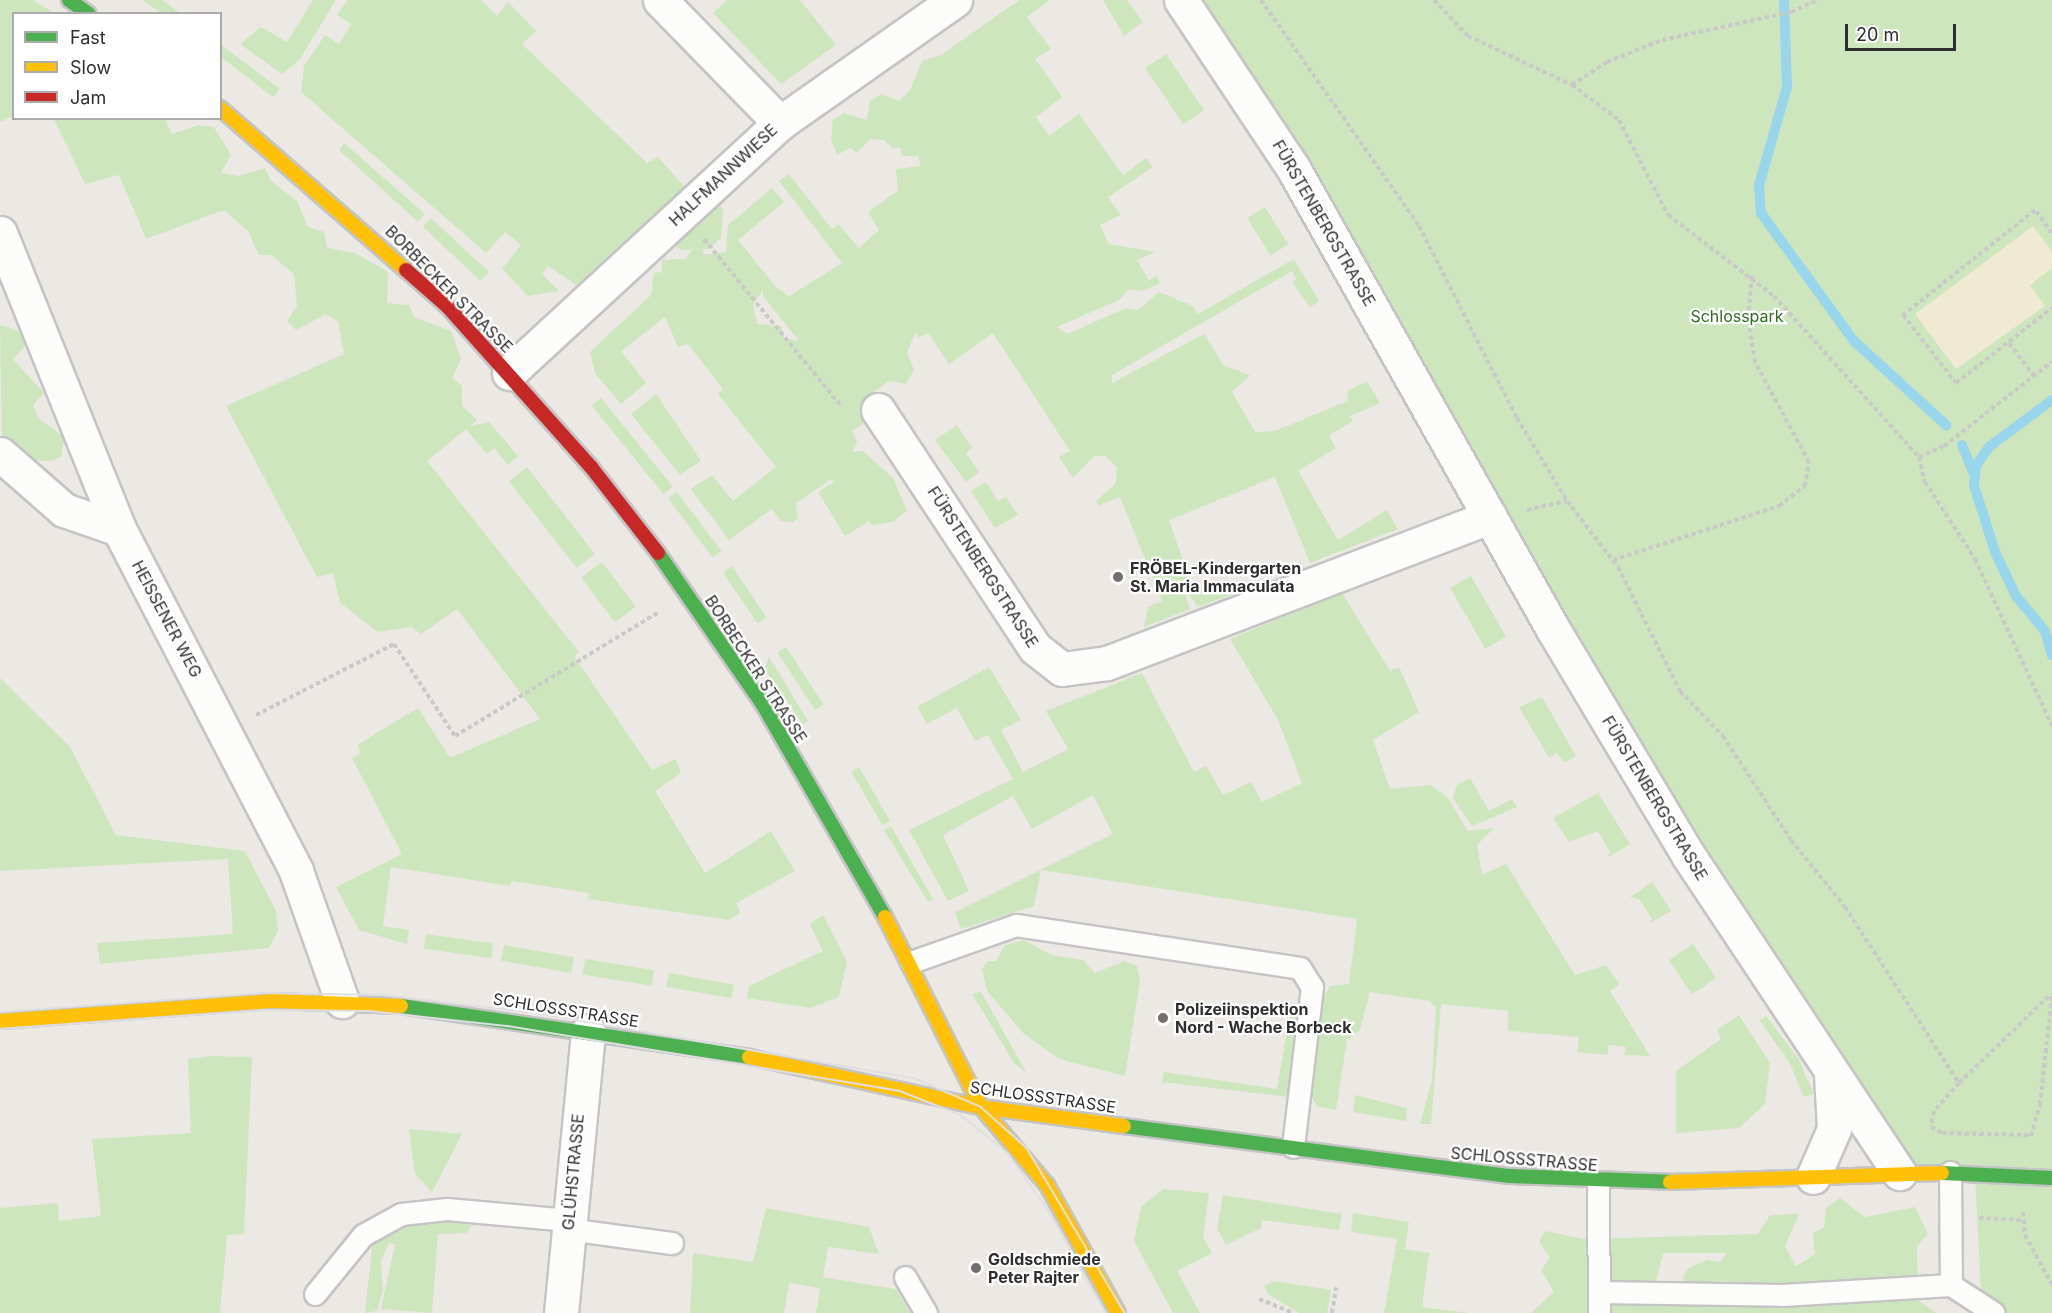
<!DOCTYPE html>
<meta charset="utf-8">
<style>
body{margin:0}
#map{position:relative;width:2052px;height:1313px;overflow:hidden;background:#ece8e4;font-family:Inter,sans-serif}
div>[style]{position:absolute}
.green>*{inset:0;background:#cee6be;transform-origin:0 0}
.sand>*{inset:0;background:#f0ead3}
.stream>*{height:10px;margin:-5px;padding:0 5px;transform-origin:5px;border-radius:5px;background:#99d6ec}
.path>*{height:4px;margin-top:-2px;transform-origin:0;background:repeating-linear-gradient(90deg,#c9c9c8 0 4.5px,transparent 0 7.5px)}
.roads{filter:drop-shadow(2px 0 #c5c4c5) drop-shadow(-2px 0 #c5c4c5) drop-shadow(0 2px #c5c4c5) drop-shadow(0 -2px #c5c4c5)}
.lane>*{height:21px;margin:-10.5px;padding:0 10.5px;transform-origin:10.5px;border-radius:10.5px;background:#fcfcfb}
.street>*{height:33px;margin:-16.5px;padding:0 16.5px;transform-origin:16.5px;border-radius:16.5px;background:#fcfcfb}
.fast>*{height:14px;margin:-7px;padding:0 7px;transform-origin:7px;border-radius:7px;background:#4caf50}
.slow>*{height:14px;margin:-7px;padding:0 7px;transform-origin:7px;border-radius:7px;background:#ffc107}
.jam>*{height:14px;margin:-7px;padding:0 7px;transform-origin:7px;border-radius:7px;background:#c62828}
.tram>*{height:1.5px;margin:-0.75px;padding:0 0.75px;transform-origin:0.75px;border-radius:0.75px;background:#dfdfe1}
.dots>*{width:16px;height:16px;translate:-50% -50%;box-sizing:border-box;border:3px solid #fff;border-radius:50%}
span{translate:-50% -50%;white-space:nowrap;text-align:center;line-height:1.15;-webkit-text-stroke:4.5px #fff;paint-order:stroke}
.street-label{font-size:16px;color:#2e2e2e}
.park-label{font-size:16px;color:#2c6e1b}
.poi-label{font-size:16px;color:#2e2e2e;font-weight:700}
.left{translate:0 -50%;text-align:left}
.legend{position:absolute;left:12px;top:12px;width:210px;height:108px;box-sizing:border-box;background:#fff;border:2px solid #ababab;margin:0;padding:8px 10px;list-style:none;font-size:18px;color:#2e2e2e}
.legend li{display:flex;align-items:center;gap:12px;height:30px}
.legend b{width:30px;border:2px solid #ababab}
.scale{position:absolute;left:1845px;top:24px;width:111px;height:27px;box-sizing:border-box;border:3px solid #2e2e2e;border-top:0;padding-left:8px;font-size:18px;line-height:21px;white-space:nowrap;color:#2e2e2e;-webkit-text-stroke:4px #fff;paint-order:stroke}
</style>
<div id="map">
<div class="green">
<div style="clip-path:polygon(0 0,33px 0,54px 13px,14px 14px,13px 116px,0 122px)"></div>
<div style="clip-path:polygon(142px 0,162px 0,180px 13px,161px 13px)"></div>
<div style="clip-path:polygon(313px 0,336px 0,299px 60px,282px 74px,240px 44px,261px 27px,287px 42px)"></div>
<div style="clip-path:polygon(348px 0,481px 0,497px 16px,508px 2px,536px 31px,522px 44px,647px 163px,658px 157px,687px 190px,715px 194px,723px 211px,721px 238px,708px 249px,682px 250px,668px 240px,578px 286px,548px 266px,542px 274px,559px 291px,528px 296px,502px 269px,521px 245px,505px 232px,486px 253px,301px 92px,304px 66px,325px 35px,339px 44px,351px 24px,337px 15px)"></div>
<div style="clip-path:polygon(727px 0,800px 0,836px 45px,781px 84px,713px 13px)"></div>
<div style="clip-path:polygon(evenodd,1019px 0,1050px 0,1027px 17px,1051px 49px,1035px 59px,1062px 97px,1036px 117px,1049px 136px,1079px 114px,1123px 175px,1146px 158px,1153px 167px,1108px 197px,1121px 215px,1100px 225px,1109px 244px,1155px 252px,1137px 260px,1149px 280px,1157px 276px,1160px 283px,1143px 291px,1129px 289px,1119px 300px,1057px 327px,1067px 334px,1126px 308px,1138px 310px,1159px 292px,1193px 306px,1198px 314px,1294px 259px,1319px 301px,1310px 307px,1292px 282px,1296px 279px,1292px 271px,1112px 375px,1112px 383px,1204px 334px,1223px 365px,1250px 375px,1232px 392px,1255px 432px,1275px 431px,1348px 401px,1347px 391px,1367px 381px,1380px 403px,1350px 416px,1353px 421px,1329px 435px,1336px 448px,1298px 471px,1338px 540px,1387px 510px,1398px 529px,1310px 563px,1275px 477px,1169px 520px,1193px 590px,1218px 581px,1221px 588px,1229px 585px,1233px 594px,1198px 607px,1181px 583px,1190px 609px,1144px 627px,1148px 607px,1162px 601px,1120px 497px,1098px 506px,1096px 501px,1116px 483px,1117px 468px,1106px 456px,1094px 456px,1073px 478px,1059px 457px,1070px 451px,993px 333px,949px 364px,928px 333px,918px 338px,916px 332px,907px 352px,914px 370px,906px 384px,889px 381px,875px 391px,863px 424px,852px 431px,857px 442px,852px 452px,863px 451px,893px 478px,907px 511px,892px 522px,872px 525px,869px 521px,845px 536px,818px 492px,835px 481px,830px 480px,796px 503px,798px 518px,793px 522px,781px 521px,772px 509px,729px 540px,691px 489px,712px 475px,733px 501px,776px 467px,718px 394px,723px 389px,688px 344px,678px 347px,665px 317px,621px 351px,646px 383px,621px 404px,595px 373px,590px 352px,651px 295px,654px 273px,662px 272px,662px 260px,686px 259px,692px 250px,702px 249px,704px 255px,726px 252px,728px 225px,772px 188px,784px 202px,738px 240px,776px 287px,789px 296px,842px 263px,779px 181px,789px 174px,832px 229px,838px 224px,859px 248px,879px 230px,868px 212px,898px 191px,896px 169px,921px 166px,918px 156px,902px 156px,900px 147px,893px 149px,884px 140px,870px 139px,857px 153px,850px 148px,837px 155px,831px 140px,833px 120px,844px 113px,867px 120px,870px 101px,882px 94px,899px 101px,910px 90px,922px 61px,941px 55px,1019px 0,763px 290px,763px 296px,799px 341px,784px 338px,781px 326px,757px 324px,753px 305px,763px 290px)"></div>
<div style="clip-path:polygon(1103px 0,1127px 0,1143px 22px,1124px 36px)"></div>
<div style="clip-path:polygon(1181px 0,2052px 0,2052px 1313px,1982px 1313px,1975px 1173px,1899px 1173px)"></div>
<div style="clip-path:polygon(220px 44px,280px 89px,273px 97px,221px 57px)"></div>
<div style="left:1166px;top:54px;width:68px;height:25px;rotate:56deg"></div>
<div style="clip-path:polygon(54px 119px,165px 119px,172px 134px,199px 125px,214px 127px,231px 155px,221px 173px,239px 176px,265px 168px,271px 181px,297px 201px,308px 227px,324px 232px,327px 248px,355px 253px,388px 272px,387px 303px,409px 305px,414px 317px,451px 331px,461px 359px,452px 378px,462px 386px,462px 406px,477px 420px,470px 426px,489px 422px,518px 456px,508px 465px,494px 448px,487px 454px,466px 429px,427px 461px,579px 652px,574px 656px,652px 770px,676px 759px,681px 773px,655px 791px,705px 873px,771px 831px,795px 871px,736px 903px,740px 913px,729px 920px,588px 899px,589px 893px,512px 881px,510px 886px,391px 867px,383px 926px,409px 930px,407px 944px,359px 930px,336px 887px,402px 854px,352px 758px,361px 753px,357px 745px,418px 708px,450px 758px,540px 719px,457px 609px,421px 634px,411px 627px,378px 632px,340px 603px,333px 573px,317px 577px,226px 406px,344px 354px,338px 322px,326px 314px,296px 330px,287px 321px,297px 306px,294px 274px,271px 255px,259px 255px,248px 231px,224px 210px,146px 239px,119px 175px,85px 184px)"></div>
<div style="clip-path:polygon(344px 143px,425px 214px,418px 222px,339px 150px)"></div>
<div style="left:1265px;top:207px;width:44px;height:21px;rotate:58deg"></div>
<div style="left:431px;top:218px;width:79px;height:12px;rotate:43deg"></div>
<div style="clip-path:polygon(0 325px,24px 333px,29px 342px,13px 359px,44px 393px,33px 405px,39px 419px,64px 437px,61px 457px,51px 461px,24px 460px,2px 443px)"></div>
<div style="clip-path:polygon(656px 394px,701px 461px,680px 475px,631px 414px)"></div>
<div style="left:601px;top:398px;width:114px;height:12px;rotate:51deg"></div>
<div style="clip-path:polygon(957px 425px,972px 448px,966px 453px,979px 472px,966px 482px,935px 440px)"></div>
<div style="left:527px;top:467px;width:110px;height:23px;rotate:52deg"></div>
<div style="clip-path:polygon(986px 482px,998px 501px,1006px 497px,1018px 515px,995px 528px,971px 491px)"></div>
<div style="left:677px;top:492px;width:74px;height:11px;rotate:53deg"></div>
<div style="left:602px;top:562px;width:56px;height:26px;rotate:53deg"></div>
<div style="left:732px;top:566px;width:62px;height:11px;rotate:56deg"></div>
<div style="left:1471px;top:576px;width:70px;height:24px;rotate:60deg"></div>
<div style="clip-path:polygon(1342px 593px,1390px 671px,1399px 667px,1419px 712px,1373px 740px,1390px 789px,1431px 785px,1448px 798px,1468px 831px,1494px 828px,1477px 845px,1482px 875px,1506px 864px,1575px 975px,1606px 965px,1620px 984px,1610px 991px,1650px 1056px,1624px 1055px,1626px 1047px,1608px 1045px,1608px 1055px,1577px 1052px,1579px 1037px,1508px 1031px,1508px 1011px,1441px 1004px,1431px 1124px,1420px 1124px,1432px 1080px,1436px 1007px,1429px 1001px,1370px 992px,1360px 1030px,1347px 1040px,1336px 1110px,1317px 1106px,1311px 1096px,1311px 1072px,1324px 997px,1330px 986px,1349px 984px,1357px 919px,1041px 870px,1034px 906px,961px 929px,955px 912px,1113px 834px,1093px 795px,1032px 829px,1013px 796px,943px 835px,969px 891px,948px 901px,909px 830px,1013px 779px,988px 735px,975px 741px,957px 708px,927px 724px,917px 707px,989px 667px,1021px 720px,1001px 730px,1023px 772px,1068px 749px,1046px 711px,1142px 673px,1194px 772px,1206px 766px,1223px 795px,1251px 782px,1262px 802px,1302px 783px,1278px 720px,1230px 639px)"></div>
<div style="left:786px;top:647px;width:69px;height:10px;rotate:57deg"></div>
<div style="clip-path:polygon(769px 657px,808px 721px,803px 724px,764px 669px)"></div>
<div style="clip-path:polygon(0 678px,70px 747px,116px 835px,245px 851px,276px 911px,278px 931px,269px 948px,100px 964px,97px 943px,233px 934px,228px 859px,0 871px)"></div>
<div style="clip-path:polygon(1542px 697px,1576px 756px,1564px 763px,1557px 753px,1549px 758px,1519px 707px)"></div>
<div style="left:859px;top:767px;width:62px;height:9px;rotate:60deg"></div>
<div style="clip-path:polygon(1470px 778px,1489px 811px,1512px 799px,1517px 807px,1472px 826px,1453px 798px,1457px 785px)"></div>
<div style="clip-path:polygon(1598px 793px,1630px 844px,1607px 858px,1610px 852px,1598px 831px,1569px 842px,1553px 818px)"></div>
<div style="clip-path:polygon(891px 826px,933px 899px,928px 902px,884px 830px)"></div>
<div style="clip-path:polygon(1652px 882px,1671px 911px,1648px 924px,1652px 919px,1639px 899px,1630px 897px)"></div>
<div style="clip-path:polygon(823px 915px,847px 962px,839px 997px,811px 1008px,747px 998px,749px 986px,823px 951px,810px 924px)"></div>
<div style="left:426px;top:934px;width:68px;height:15px;rotate:8deg"></div>
<div style="clip-path:polygon(1024px 940px,1051px 955px,1083px 960px,1095px 973px,1125px 961px,1137px 966px,1140px 981px,1125px 1076px,1059px 1059px,1023px 1033px,987px 991px,982px 969px,987px 961px,996px 961px,1005px 945px)"></div>
<div style="left:1693px;top:944px;width:41px;height:29px;rotate:56deg"></div>
<div style="left:504px;top:945px;width:71px;height:16px;rotate:10deg"></div>
<div style="left:585px;top:959px;width:70px;height:16px;rotate:9deg"></div>
<div style="left:669px;top:973px;width:66px;height:14px;rotate:10deg"></div>
<div style="clip-path:polygon(981px 992px,1025px 1070px,1025px 1072px,1014px 1063px,972px 994px)"></div>
<div style="clip-path:polygon(1291px 1007px,1298px 1023px,1288px 1097px,1162px 1082px,1164px 1072px,1277px 1089px)"></div>
<div style="clip-path:polygon(1739px 1015px,1770px 1063px,1765px 1104px,1739px 1128px,1676px 1133px,1676px 1071px,1721px 1039px,1717px 1030px)"></div>
<div style="clip-path:polygon(1766px 1016px,1798px 1058px,1814px 1094px,1804px 1097px,1789px 1062px,1759px 1020px)"></div>
<div style="clip-path:polygon(211px 1056px,252px 1057px,244px 1234px,227px 1235px,220px 1313px,0 1313px,0 1208px,58px 1203px,59px 1221px,101px 1216px,92px 1139px,191px 1133px,188px 1059px)"></div>
<div style="clip-path:polygon(1355px 1095px,1407px 1108px,1406px 1121px,1353px 1112px)"></div>
<div style="clip-path:polygon(409px 1129px,462px 1134px,432px 1192px,415px 1174px)"></div>
<div style="clip-path:polygon(1163px 1189px,1209px 1193px,1203px 1237px,1212px 1253px,1177px 1271px,1200px 1313px,1173px 1313px,1134px 1241px,1141px 1207px)"></div>
<div style="clip-path:polygon(1223px 1195px,1342px 1214px,1339px 1230px,1262px 1220px,1261px 1228px,1226px 1245px,1217px 1229px)"></div>
<div style="clip-path:polygon(evenodd,1840px 1198px,1865px 1217px,1915px 1207px,1928px 1234px,1917px 1246px,1918px 1300px,1936px 1313px,1531px 1313px,1554px 1292px,1541px 1270px,1550px 1258px,1539px 1242px,1545px 1231px,1583px 1239px,1758px 1234px,1770px 1215px,1799px 1214px,1785px 1246px,1796px 1266px,1815px 1254px,1813px 1233px,1824px 1227px,1826px 1208px,1840px 1198px,1663px 1253px,1725px 1253px,1726px 1254px,1720px 1262px,1707px 1260px,1689px 1268px,1682px 1278px,1691px 1288px,1681px 1306px,1651px 1302px,1663px 1253px)"></div>
<div style="clip-path:polygon(766px 1208px,869px 1227px,879px 1254px,828px 1247px,823px 1277px,896px 1289px,910px 1313px,816px 1313px,820px 1288px,789px 1283px,784px 1313px,690px 1313px,693px 1253px,753px 1262px)"></div>
<div style="clip-path:polygon(1353px 1213px,1409px 1222px,1405px 1249px,1429px 1253px,1422px 1307px,1470px 1313px,1384px 1313px,1397px 1239px,1351px 1232px)"></div>
<div style="clip-path:polygon(425px 1218px,472px 1225px,466px 1233px,438px 1234px,432px 1313px,381px 1309px,395px 1244px,389px 1243px,381px 1260px,383px 1290px,377px 1311px,365px 1313px,373px 1239px)"></div>
<div style="clip-path:polygon(1275px 1281px,1331px 1290px,1327px 1313px,1299px 1313px,1268px 1294px,1264px 1286px)"></div>
</div>
<div class="sand">
<div style="clip-path:polygon(2033px 226px,2052px 251px,2052px 268px,2030px 285px,2045px 306px,1956px 369px,1915px 314px)"></div>
</div>
<div class="stream">
<div style="left:1784px;top:0;width:87px;rotate:88deg"></div>
<div style="left:1787px;top:87px;width:102px;rotate:105.9deg"></div>
<div style="left:1759px;top:185px;width:28px;rotate:86deg"></div>
<div style="left:1761px;top:213px;width:158px;rotate:54deg"></div>
<div style="left:1854px;top:341px;width:125px;rotate:42.4deg"></div>
<div style="left:2052px;top:400px;width:77px;rotate:143.4deg"></div>
<div style="left:1990px;top:446px;width:24px;rotate:126deg"></div>
<div style="left:1976px;top:465px;width:20px;rotate:96deg"></div>
<div style="left:1974px;top:485px;width:70px;rotate:72.6deg"></div>
<div style="left:1995px;top:552px;width:49px;rotate:64.5deg"></div>
<div style="left:2016px;top:596px;width:45px;rotate:50.4deg"></div>
<div style="left:2045px;top:631px;width:25px;rotate:74deg"></div>
<div style="left:1962px;top:445px;width:29px;rotate:68deg"></div>
</div>
<div class="path">
<div style="left:1261px;top:0;width:276px;rotate:55deg"></div>
<div style="left:1419px;top:226px;width:216px;rotate:63deg"></div>
<div style="left:1517px;top:418px;width:97px;rotate:58.9deg"></div>
<div style="left:1567px;top:501px;width:83px;rotate:52.3deg"></div>
<div style="left:1618px;top:567px;width:139px;rotate:63.4deg"></div>
<div style="left:1680px;top:691px;width:62px;rotate:46.3deg"></div>
<div style="left:1723px;top:736px;width:124px;rotate:56.8deg"></div>
<div style="left:1791px;top:840px;width:86px;rotate:51.1deg"></div>
<div style="left:1845px;top:907px;width:210px;rotate:57.1deg"></div>
<div style="left:1959px;top:1083px;width:38px;rotate:132deg"></div>
<div style="left:1934px;top:1111px;width:16px;rotate:101deg"></div>
<div style="left:1931px;top:1127px;width:13px;rotate:29deg"></div>
<div style="left:1942px;top:1133px;width:89px;rotate:1.3deg"></div>
<div style="left:1434px;top:0;width:50px;rotate:46.6deg"></div>
<div style="left:1468px;top:36px;width:115px;rotate:25.2deg"></div>
<div style="left:1572px;top:85px;width:59px;rotate:36.7deg"></div>
<div style="left:1619px;top:120px;width:107px;rotate:62.7deg"></div>
<div style="left:1668px;top:215px;width:133px;rotate:37.4deg"></div>
<div style="left:1774px;top:296px;width:217px;rotate:48deg"></div>
<div style="left:1919px;top:457px;width:26px;rotate:77deg"></div>
<div style="left:1925px;top:482px;width:92px;rotate:57deg"></div>
<div style="left:1975px;top:559px;width:184px;rotate:65.2deg"></div>
<div style="left:1572px;top:85px;width:42px;rotate:-33.3deg"></div>
<div style="left:1607px;top:62px;width:59px;rotate:-21.8deg"></div>
<div style="left:1662px;top:40px;width:132px;rotate:-12.2deg"></div>
<div style="left:1791px;top:12px;width:30px;rotate:-24deg"></div>
<div style="left:2052px;top:233px;width:29px;rotate:-126deg"></div>
<div style="left:2035px;top:210px;width:169px;rotate:141.5deg"></div>
<div style="left:1903px;top:315px;width:86px;rotate:52.1deg"></div>
<div style="left:1956px;top:383px;width:122px;rotate:-38deg"></div>
<div style="left:704px;top:239px;width:217px;rotate:50.6deg"></div>
<div style="left:2009px;top:343px;width:41px;rotate:52.9deg"></div>
<div style="left:1919px;top:457px;width:27px;rotate:-24deg"></div>
<div style="left:1944px;top:446px;width:137px;rotate:-37.9deg"></div>
<div style="left:1527px;top:510px;width:41px;rotate:-12.7deg"></div>
<div style="left:1613px;top:560px;width:175px;rotate:-18deg"></div>
<div style="left:1779px;top:506px;width:33px;rotate:-38deg"></div>
<div style="left:1805px;top:486px;width:24px;rotate:-81deg"></div>
<div style="left:1809px;top:462px;width:114px;rotate:-118.4deg"></div>
<div style="left:1755px;top:362px;width:45px;rotate:-99deg"></div>
<div style="left:1748px;top:318px;width:43px;rotate:-84.7deg"></div>
<div style="left:256px;top:715px;width:155px;rotate:-27.2deg"></div>
<div style="left:394px;top:644px;width:110px;rotate:56.5deg"></div>
<div style="left:455px;top:736px;width:237px;rotate:-31.3deg"></div>
<div style="left:1959px;top:1083px;width:128px;rotate:-44.1deg"></div>
<div style="left:2031px;top:1136px;width:32px;rotate:-74deg"></div>
<div style="left:2040px;top:1105px;width:112px;rotate:-83.8deg"></div>
<div style="left:2023px;top:1212px;width:23px;rotate:85deg"></div>
<div style="left:2025px;top:1235px;width:57px;rotate:61.6deg"></div>
<div style="left:1979px;top:1218px;width:44px;rotate:2.6deg"></div>
<div style="left:1259px;top:1299px;width:37px;rotate:22deg"></div>
<div style="left:1332px;top:1313px;width:26px;rotate:-81deg"></div>
</div>
<div class="roads">
<div class="lane">
<div style="left:911px;top:962px;width:111px;rotate:-19.4deg"></div>
<div style="left:1016px;top:925px;width:287px;rotate:8.6deg"></div>
<div style="left:1300px;top:968px;width:22px;rotate:58deg"></div>
<div style="left:1312px;top:987px;width:161px;rotate:96.8deg"></div>
<div style="left:1950px;top:1172px;width:113px;rotate:89.5deg"></div>
<div style="left:1951px;top:1285px;width:51px;rotate:33.1deg"></div>
<div style="left:1598px;top:1182px;width:131px;rotate:89.6deg"></div>
<div style="left:568px;top:1229px;width:105px;rotate:7.7deg"></div>
<div style="left:905px;top:1277px;width:42px;rotate:59.7deg"></div>
<div style="left:1599px;top:1292px;width:183px;rotate:0.9deg"></div>
<div style="left:1782px;top:1295px;width:169px;rotate:-3.4deg"></div>
<div style="left:315px;top:1294px;width:76px;rotate:-50.9deg"></div>
<div style="left:363px;top:1235px;width:43px;rotate:-28.9deg"></div>
<div style="left:401px;top:1214px;width:46px;rotate:-6.2deg"></div>
<div style="left:447px;top:1209px;width:122px;rotate:5.2deg"></div>
</div>
<div class="street">
<div style="left:660px;top:0;width:172px;rotate:45.7deg"></div>
<div style="left:1181px;top:0;width:202px;rotate:56.3deg"></div>
<div style="left:1293px;top:168px;width:531px;rotate:60.59deg"></div>
<div style="left:1554px;top:631px;width:261px;rotate:59.1deg"></div>
<div style="left:1688px;top:855px;width:382px;rotate:56.4deg"></div>
<div style="left:0;top:233px;width:319px;rotate:68.1deg"></div>
<div style="left:119px;top:529px;width:385px;rotate:62.6deg"></div>
<div style="left:296px;top:871px;width:138px;rotate:70.5deg"></div>
<div style="left:509px;top:373px;width:369px;rotate:-42.7deg"></div>
<div style="left:780px;top:123px;width:214px;rotate:-35.1deg"></div>
<div style="left:878px;top:410px;width:285px;rotate:56.6deg"></div>
<div style="left:1035px;top:648px;width:34px;rotate:38deg"></div>
<div style="left:1062px;top:669px;width:45px;rotate:-7.6deg"></div>
<div style="left:1107px;top:663px;width:410px;rotate:-20.9deg"></div>
<div style="left:0;top:454px;width:85px;rotate:41.2deg"></div>
<div style="left:64px;top:510px;width:58px;rotate:19.1deg"></div>
<div style="left:1813px;top:1177px;width:52px;rotate:-66.4deg"></div>
<div style="left:1834px;top:1129px;width:55px;rotate:-93.1deg"></div>
<div style="left:561px;top:1313px;width:283px;rotate:-84.5deg"></div>
</div>
<div class="fast">
<div style="left:69px;top:0;width:24px;rotate:35deg"></div>
<div style="left:658px;top:553px;width:183px;rotate:55.3deg"></div>
<div style="left:762px;top:703px;width:247px;rotate:60.1deg"></div>
<div style="left:401px;top:1006px;width:352px;rotate:8.3deg"></div>
<div style="left:1124px;top:1126px;width:389px;rotate:7.4deg"></div>
<div style="left:1510px;top:1176px;width:160px;rotate:2.1deg"></div>
<div style="left:1942px;top:1173px;width:110px;rotate:2.6deg"></div>
</div>
<div class="slow">
<div style="left:220px;top:108px;width:247px;rotate:41.1deg"></div>
<div style="left:885px;top:917px;width:213px;rotate:63.2deg"></div>
<div style="left:981px;top:1107px;width:102px;rotate:49.8deg"></div>
<div style="left:1047px;top:1185px;width:146px;rotate:61deg"></div>
<div style="left:0;top:1021px;width:275px;rotate:-4.2deg"></div>
<div style="left:274px;top:1001px;width:127px;rotate:2.3deg"></div>
<div style="left:749px;top:1057px;width:237px;rotate:12.2deg"></div>
<div style="left:981px;top:1107px;width:144px;rotate:7.6deg"></div>
<div style="left:1670px;top:1182px;width:272px;rotate:-1.9deg"></div>
</div>
<div class="jam">
<div style="left:406px;top:270px;width:55px;rotate:41.3deg"></div>
<div style="left:447px;top:306px;width:216px;rotate:48.2deg"></div>
<div style="left:591px;top:467px;width:109px;rotate:52.1deg"></div>
</div>
</div>
<div class="tram">
<div style="left:0;top:1012px;width:267px;rotate:-4.1deg"></div>
<div style="left:266px;top:993px;width:116px;rotate:1deg"></div>
<div style="left:382px;top:995px;width:155px;rotate:6.7deg"></div>
<div style="left:536px;top:1013px;width:384px;rotate:9.8deg"></div>
<div style="left:914px;top:1078px;width:73px;rotate:23.4deg"></div>
<div style="left:981px;top:1107px;width:62px;rotate:41.7deg"></div>
<div style="left:1027px;top:1148px;width:192px;rotate:59.3deg"></div>
<div style="left:0;top:1029px;width:264px;rotate:-4.1deg"></div>
<div style="left:263px;top:1010px;width:106px;rotate:0.5deg"></div>
<div style="left:369px;top:1011px;width:140px;rotate:6.2deg"></div>
<div style="left:508px;top:1026px;width:397px;rotate:9.4deg"></div>
<div style="left:900px;top:1091px;width:66px;rotate:21.5deg"></div>
<div style="left:961px;top:1115px;width:60px;rotate:39deg"></div>
<div style="left:1008px;top:1153px;width:71px;rotate:54.7deg"></div>
<div style="left:1049px;top:1211px;width:117px;rotate:60.8deg"></div>
</div>
<div class="dots">
<div style="left:1118px;top:577px;background:#706f6e"></div>
<div style="left:1163px;top:1018px;background:#706f6e"></div>
<div style="left:976px;top:1268px;background:#706f6e"></div>
</div>
<div class="street-label">
<span style="left:723px;top:175px;rotate:-43deg">HALFMANNWIESE</span>
<span style="left:1324px;top:223px;rotate:60deg">FÜRSTENBERGSTRASSE</span>
<span style="left:449px;top:289px;rotate:45deg">BORBECKER STRASSE</span>
<span style="left:983px;top:567px;rotate:57deg">FÜRSTENBERGSTRASSE</span>
<span style="left:167px;top:619px;rotate:62deg">HEISSENER WEG</span>
<span style="left:756px;top:669px;rotate:57deg">BORBECKER STRASSE</span>
<span style="left:1655px;top:798px;rotate:59deg">FÜRSTENBERGSTRASSE</span>
<span style="left:566px;top:1010px;rotate:9deg">SCHLOSSSTRASSE</span>
<span style="left:1043px;top:1097px;rotate:8deg">SCHLOSSSTRASSE</span>
<span style="left:1524px;top:1159px;rotate:5deg">SCHLOSSSTRASSE</span>
<span style="left:573px;top:1172px;rotate:-85deg">GLÜHSTRASSE</span>
</div>
<div class="park-label">
<span style="left:1737px;top:316px">Schlosspark</span>
</div>
<div class="poi-label">
<span class="left" style="left:1130px;top:577px">FRÖBEL-Kindergarten<br>St. Maria Immaculata</span>
<span class="left" style="left:1175px;top:1018px">Polizeiinspektion<br>Nord - Wache Borbeck</span>
<span class="left" style="left:988px;top:1268px">Goldschmiede<br>Peter Rajter</span>
</div>
<ul class="legend">
<li><b style="height:8px;background:#4caf50"></b>Fast</li>
<li><b style="height:8px;background:#ffc107"></b>Slow</li>
<li><b style="height:8px;background:#c62828"></b>Jam</li>
</ul>
<div class="scale">20 m</div>
</div>
